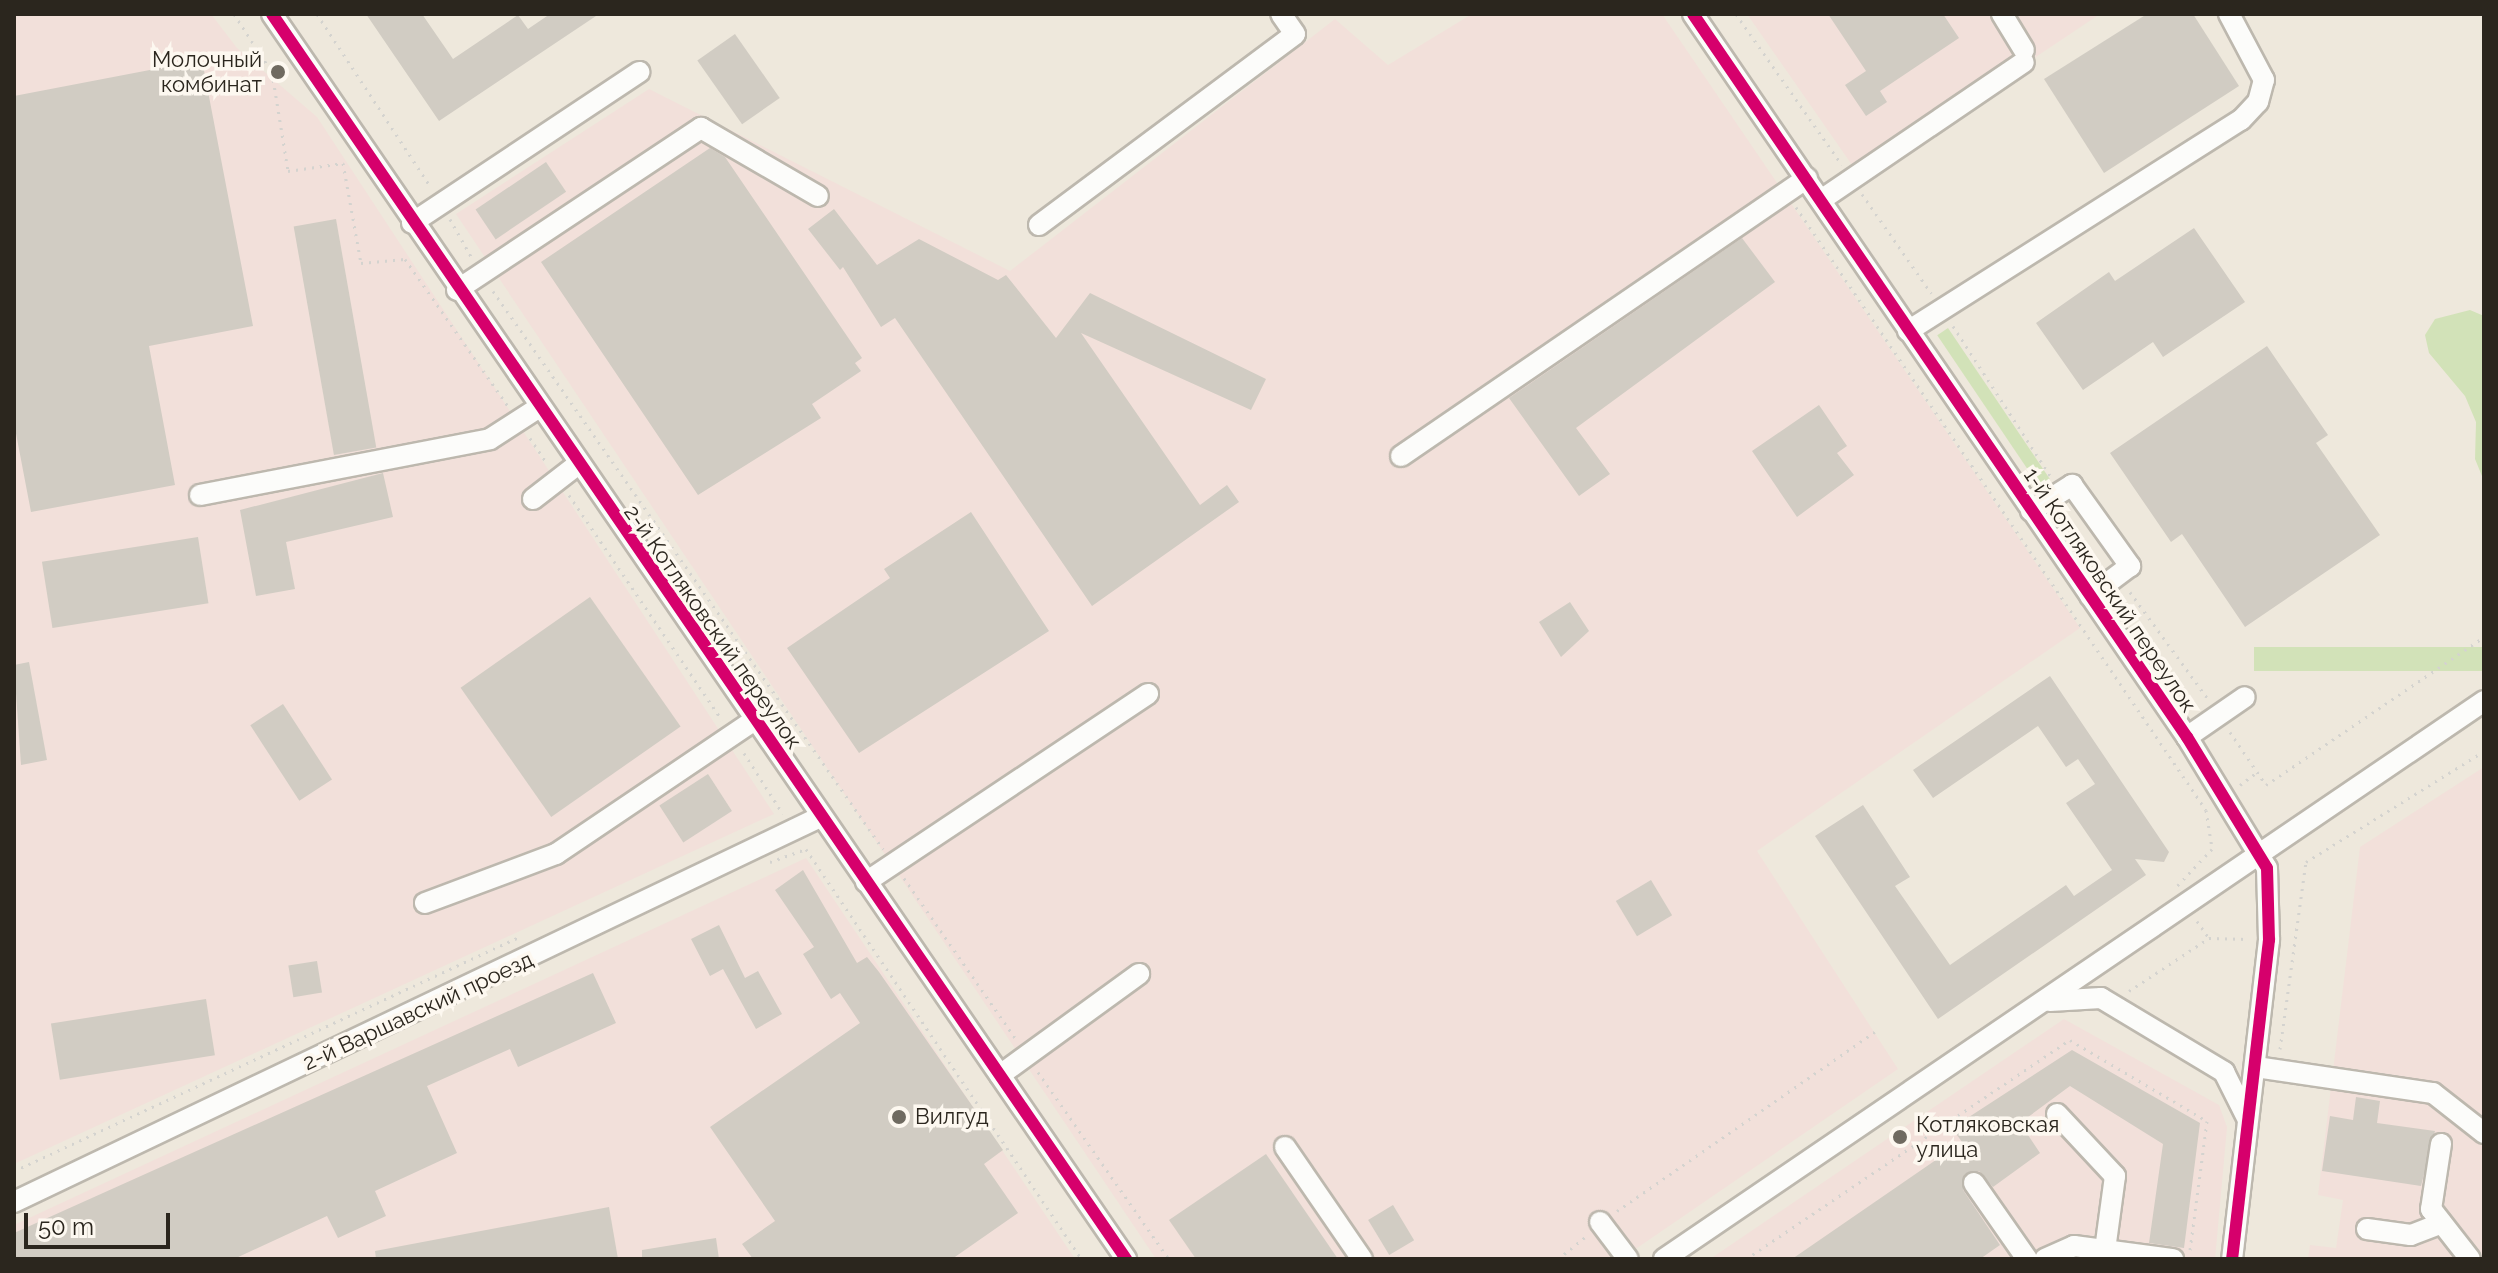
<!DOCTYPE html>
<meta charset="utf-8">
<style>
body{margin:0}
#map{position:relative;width:2498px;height:1273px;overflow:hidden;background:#eee8dc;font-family:Raleway,sans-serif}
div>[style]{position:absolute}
.industrial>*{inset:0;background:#f2e0da}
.green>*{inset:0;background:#d2e2b8;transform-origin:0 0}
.building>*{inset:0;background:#d1ccc3;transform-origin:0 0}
.path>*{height:3px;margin-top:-1.5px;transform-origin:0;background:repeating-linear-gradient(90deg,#d4d3cf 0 2px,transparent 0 8px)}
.roads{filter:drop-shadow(2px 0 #bdb8ae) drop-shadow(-2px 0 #bdb8ae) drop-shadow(0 2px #bdb8ae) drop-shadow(0 -2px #bdb8ae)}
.minor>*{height:20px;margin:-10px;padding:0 10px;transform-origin:10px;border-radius:10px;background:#fcfcfa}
.cycleway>*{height:12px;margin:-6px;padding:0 6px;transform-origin:6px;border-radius:6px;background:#d6006c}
.dots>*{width:22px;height:22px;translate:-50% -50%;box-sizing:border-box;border:4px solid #fdf8f0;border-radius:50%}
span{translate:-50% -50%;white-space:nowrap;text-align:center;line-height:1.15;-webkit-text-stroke:7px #fdf8f0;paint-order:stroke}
.poi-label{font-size:22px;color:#2b261e}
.right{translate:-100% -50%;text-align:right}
.left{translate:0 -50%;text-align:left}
.street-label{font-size:22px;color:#2b261e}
.frame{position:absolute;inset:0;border:16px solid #2b261e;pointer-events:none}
.scale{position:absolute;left:24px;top:1213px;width:146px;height:36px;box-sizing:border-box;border:4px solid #2b261e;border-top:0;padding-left:10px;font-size:24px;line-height:28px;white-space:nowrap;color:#2b261e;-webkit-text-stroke:6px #fdf8f0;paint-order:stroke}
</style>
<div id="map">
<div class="industrial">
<div style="clip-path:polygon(14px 14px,211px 14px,237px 48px,317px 117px,774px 814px,14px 1164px)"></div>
<div style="clip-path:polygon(1472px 14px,1662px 14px,2080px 628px,1757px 851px,1898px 1069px,1621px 1259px,1156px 1259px,456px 214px,649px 89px,1010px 271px,1335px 19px,1388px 65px)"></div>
<div style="clip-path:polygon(1747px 14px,2100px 14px,1859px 175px)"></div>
<div style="clip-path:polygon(2484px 767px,2484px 1259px,2308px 1259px,2310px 1245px,2336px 1248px,2343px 1200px,2318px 1195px,2360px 847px)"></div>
<div style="clip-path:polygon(806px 858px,1075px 1259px,14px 1259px,14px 1225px)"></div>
<div style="clip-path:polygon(2064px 1019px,2219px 1105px,2227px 1127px,2215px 1259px,1710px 1259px)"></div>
</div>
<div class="green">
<div style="clip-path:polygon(2470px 310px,2484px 316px,2484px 481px,2475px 459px,2476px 422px,2465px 396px,2429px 353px,2425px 335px,2435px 319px)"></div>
<div style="left:1948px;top:328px;width:182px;height:13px;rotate:56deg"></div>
<div style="left:2484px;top:647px;width:24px;height:230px;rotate:90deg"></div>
</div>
<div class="building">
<div style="clip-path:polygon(366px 14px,422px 14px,453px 59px,518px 15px,528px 29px,550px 14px,599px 14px,439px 121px)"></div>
<div style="clip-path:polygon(1828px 14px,1943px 14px,1959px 38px,1880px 91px,1887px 102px,1866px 116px,1845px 85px,1866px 71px)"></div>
<div style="clip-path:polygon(2147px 14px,2193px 14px,2239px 86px,2104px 173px,2044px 79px)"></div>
<div style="left:735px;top:34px;width:78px;height:46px;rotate:55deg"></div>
<div style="clip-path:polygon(202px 60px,253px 326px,149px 346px,175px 485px,31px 512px,14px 423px,14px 96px)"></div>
<div style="clip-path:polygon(710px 148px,725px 157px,862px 358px,855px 363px,861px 371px,812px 404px,821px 418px,698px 495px,541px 262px)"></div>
<div style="left:546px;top:162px;width:36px;height:85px;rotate:56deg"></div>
<div style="clip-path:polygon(834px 209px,877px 265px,919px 239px,998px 280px,1006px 275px,1056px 338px,1090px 293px,1266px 379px,1251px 410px,1081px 333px,1200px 505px,1227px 485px,1239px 502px,1092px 606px,895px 318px,881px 327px,843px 267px,840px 270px,808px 229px)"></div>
<div style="left:336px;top:219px;width:232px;height:43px;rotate:80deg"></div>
<div style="clip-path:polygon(2194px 228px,2245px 302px,2163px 357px,2153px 342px,2083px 390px,2036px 323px,2109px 272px,2115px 281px)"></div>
<div style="clip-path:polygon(1742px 238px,1775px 282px,1576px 428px,1610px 474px,1579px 496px,1509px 398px)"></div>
<div style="clip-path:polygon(2267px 346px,2328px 435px,2316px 443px,2380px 535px,2245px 627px,2182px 534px,2171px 542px,2110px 453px)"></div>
<div style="clip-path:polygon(1819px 405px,1847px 446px,1837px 453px,1854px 475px,1797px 517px,1752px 451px)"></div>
<div style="clip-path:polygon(383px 473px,393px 517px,286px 542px,295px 589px,256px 596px,240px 510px)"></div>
<div style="clip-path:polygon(971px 512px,1049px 631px,859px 753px,787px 648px,890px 578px,884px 569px)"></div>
<div style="left:198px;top:537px;width:67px;height:158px;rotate:81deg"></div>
<div style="left:590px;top:597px;width:158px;height:158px;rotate:55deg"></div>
<div style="clip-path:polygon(1570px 602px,1589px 631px,1561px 657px,1539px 622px)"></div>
<div style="clip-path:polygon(29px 662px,47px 760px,21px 765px,14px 665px)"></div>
<div style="clip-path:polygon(2050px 676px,2169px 852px,2164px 862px,2135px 859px,2146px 875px,1938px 1019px,1815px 836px,1863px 805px,1910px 877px,1895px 886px,1950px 965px,2066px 885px,2074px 896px,2112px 870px,2066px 803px,2095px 784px,2078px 759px,2066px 767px,2038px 726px,1933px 798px,1913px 770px)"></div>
<div style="left:283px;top:704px;width:90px;height:39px;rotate:57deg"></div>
<div style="left:708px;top:774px;width:44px;height:58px;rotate:57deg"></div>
<div style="clip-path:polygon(803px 870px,857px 963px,867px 957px,879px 972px,1003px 1150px,984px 1164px,1018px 1213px,952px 1259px,753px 1259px,742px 1244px,775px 1221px,710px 1127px,860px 1023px,840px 993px,831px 999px,803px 954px,814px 947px,775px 890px)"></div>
<div style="left:1651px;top:880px;width:41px;height:41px;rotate:59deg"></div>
<div style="clip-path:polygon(719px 925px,745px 978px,758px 971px,782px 1014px,756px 1029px,723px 969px,710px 976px,691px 939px)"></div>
<div style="left:317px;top:961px;width:32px;height:29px;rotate:81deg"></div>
<div style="clip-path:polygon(593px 973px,616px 1023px,518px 1067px,510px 1049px,427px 1086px,457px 1153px,375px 1191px,386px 1216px,338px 1238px,327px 1216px,234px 1259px,14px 1259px,14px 1233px)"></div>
<div style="left:206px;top:999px;width:57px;height:157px;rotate:81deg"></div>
<div style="clip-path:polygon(2072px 1050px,2200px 1123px,2184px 1248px,2149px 1243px,2163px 1144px,2070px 1086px,2020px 1123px,2040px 1153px,1993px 1187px,1979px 1171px,1963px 1177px,1963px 1190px,2000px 1245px,1980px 1259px,1792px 1259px,1962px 1142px,1952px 1128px)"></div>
<div style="clip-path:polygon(2356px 1097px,2380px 1101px,2377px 1123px,2435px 1131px,2421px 1186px,2322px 1171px,2330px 1116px,2353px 1120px)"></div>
<div style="clip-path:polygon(1266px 1154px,1338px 1259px,1196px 1259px,1169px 1220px)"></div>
<div style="left:1393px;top:1205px;width:41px;height:29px;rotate:59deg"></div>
<div style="clip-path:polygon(609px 1207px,618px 1259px,376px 1259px,375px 1251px)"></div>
<div style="clip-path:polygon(716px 1238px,719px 1259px,642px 1259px,642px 1250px)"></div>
</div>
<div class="path">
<div style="left:234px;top:14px;width:69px;rotate:56.8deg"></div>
<div style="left:272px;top:72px;width:100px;rotate:80.8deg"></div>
<div style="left:288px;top:171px;width:56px;rotate:-8.3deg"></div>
<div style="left:343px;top:163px;width:102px;rotate:79.8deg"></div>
<div style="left:361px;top:263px;width:44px;rotate:-5.2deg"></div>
<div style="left:405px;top:259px;width:179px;rotate:55deg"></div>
<div style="left:317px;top:14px;width:206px;rotate:56.7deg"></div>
<div style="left:1736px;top:14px;width:184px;rotate:54.9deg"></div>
<div style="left:1862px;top:194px;width:121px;rotate:55.1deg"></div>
<div style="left:1796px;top:207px;width:729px;rotate:55.79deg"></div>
<div style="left:2206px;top:810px;width:39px;rotate:81deg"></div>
<div style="left:2212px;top:849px;width:54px;rotate:133.5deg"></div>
<div style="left:450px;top:219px;width:45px;rotate:60.6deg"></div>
<div style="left:493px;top:291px;width:681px;rotate:55.05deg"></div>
<div style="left:1953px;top:326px;width:180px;rotate:57deg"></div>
<div style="left:530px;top:438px;width:29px;rotate:56deg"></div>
<div style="left:569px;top:495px;width:272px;rotate:55.8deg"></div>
<div style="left:2130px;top:592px;width:132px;rotate:53.9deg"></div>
<div style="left:2230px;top:732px;width:64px;rotate:55.8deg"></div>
<div style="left:2266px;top:785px;width:263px;rotate:-34.2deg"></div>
<div style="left:744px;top:753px;width:72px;rotate:57.4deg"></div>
<div style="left:2240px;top:785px;width:20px;rotate:-37deg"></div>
<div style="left:770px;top:862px;width:38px;rotate:-20deg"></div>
<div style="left:806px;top:849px;width:494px;rotate:56.1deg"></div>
<div style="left:904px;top:878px;width:196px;rotate:55.2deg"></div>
<div style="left:2197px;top:921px;width:21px;rotate:55deg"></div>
<div style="left:2129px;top:991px;width:96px;rotate:-33.5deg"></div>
<div style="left:2209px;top:938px;width:40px;rotate:1.4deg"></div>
<div style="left:2280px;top:1049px;width:189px;rotate:-82.1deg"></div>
<div style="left:2306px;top:862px;width:210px;rotate:-31.9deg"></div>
<div style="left:1038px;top:1072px;width:228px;rotate:55deg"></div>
<div style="left:14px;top:1171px;width:557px;rotate:-24.86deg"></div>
<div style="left:1617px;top:1211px;width:314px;rotate:-34.8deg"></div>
<div style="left:1558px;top:1259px;width:36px;rotate:-39deg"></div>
<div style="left:1746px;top:1259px;width:391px;rotate:-34.1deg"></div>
<div style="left:2070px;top:1040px;width:159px;rotate:30.6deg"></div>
<div style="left:2207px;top:1121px;width:131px;rotate:97.5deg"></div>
</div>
<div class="roads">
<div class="minor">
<div style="left:272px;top:14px;width:1510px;rotate:55.55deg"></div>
<div style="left:1693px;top:14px;width:876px;rotate:55.66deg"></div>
<div style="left:2187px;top:737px;width:153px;rotate:58.6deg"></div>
<div style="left:2267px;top:868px;width:72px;rotate:88.4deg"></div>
<div style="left:2269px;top:940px;width:321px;rotate:96.6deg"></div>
<div style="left:2002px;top:14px;width:42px;rotate:58.6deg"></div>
<div style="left:1821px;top:200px;width:245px;rotate:-34.2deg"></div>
<div style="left:412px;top:223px;width:273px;rotate:-33.6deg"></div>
<div style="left:1039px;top:225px;width:319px;rotate:-36.7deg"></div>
<div style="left:1295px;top:34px;width:24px;rotate:-125deg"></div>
<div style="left:457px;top:290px;width:293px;rotate:-33.6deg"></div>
<div style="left:701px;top:128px;width:135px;rotate:30.2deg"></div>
<div style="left:1908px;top:331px;width:394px;rotate:-32.4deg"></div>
<div style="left:2241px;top:120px;width:25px;rotate:-47deg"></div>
<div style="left:2258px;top:102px;width:23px;rotate:-75deg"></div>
<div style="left:2264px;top:80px;width:75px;rotate:-117.9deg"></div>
<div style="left:1401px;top:456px;width:492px;rotate:-34.4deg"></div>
<div style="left:200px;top:495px;width:295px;rotate:-10.9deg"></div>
<div style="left:490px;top:439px;width:57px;rotate:-32.9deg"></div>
<div style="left:533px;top:499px;width:56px;rotate:-37.7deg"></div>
<div style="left:2031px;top:511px;width:49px;rotate:-32.4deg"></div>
<div style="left:2072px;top:485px;width:100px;rotate:54.4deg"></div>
<div style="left:2130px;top:566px;width:50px;rotate:143.1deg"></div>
<div style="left:2187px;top:737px;width:70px;rotate:-34.6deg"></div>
<div style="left:866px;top:882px;width:339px;rotate:-33.7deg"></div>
<div style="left:425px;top:903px;width:140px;rotate:-20.5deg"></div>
<div style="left:556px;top:854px;width:238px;rotate:-34deg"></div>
<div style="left:2050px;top:1001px;width:51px;rotate:-3.4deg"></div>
<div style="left:2101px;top:998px;width:144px;rotate:31deg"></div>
<div style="left:2224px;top:1072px;width:51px;rotate:63.4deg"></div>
<div style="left:2256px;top:1067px;width:179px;rotate:8.4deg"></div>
<div style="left:2433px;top:1093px;width:65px;rotate:38.1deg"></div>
<div style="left:1000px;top:1075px;width:172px;rotate:-36deg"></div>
<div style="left:2057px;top:1114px;width:85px;rotate:46.9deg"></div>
<div style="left:2115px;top:1176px;width:75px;rotate:97.7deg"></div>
<div style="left:2441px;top:1144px;width:66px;rotate:98.7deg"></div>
<div style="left:2431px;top:1209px;width:63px;rotate:52deg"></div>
<div style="left:1285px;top:1147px;width:136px;rotate:55.5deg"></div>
<div style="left:1974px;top:1183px;width:93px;rotate:55.1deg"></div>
<div style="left:14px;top:1202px;width:893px;rotate:-25.53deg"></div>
<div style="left:1600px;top:1222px;width:46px;rotate:52.9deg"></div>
<div style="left:2367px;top:1229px;width:44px;rotate:7.8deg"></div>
<div style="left:2411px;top:1235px;width:33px;rotate:-21deg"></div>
<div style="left:1664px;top:1259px;width:992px;rotate:-34.23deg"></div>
<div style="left:2045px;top:1259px;width:32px;rotate:-24deg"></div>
<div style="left:2074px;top:1246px;width:100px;rotate:7.5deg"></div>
</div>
</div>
<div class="cycleway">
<div style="left:272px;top:14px;width:1510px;rotate:55.55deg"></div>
<div style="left:1693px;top:14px;width:876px;rotate:55.66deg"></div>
<div style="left:2187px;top:737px;width:153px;rotate:58.6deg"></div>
<div style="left:2267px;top:868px;width:72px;rotate:88.4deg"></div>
<div style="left:2269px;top:940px;width:321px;rotate:96.6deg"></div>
</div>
<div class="dots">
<div style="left:278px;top:72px;background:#6f6a60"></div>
<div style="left:899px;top:1117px;background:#6f6a60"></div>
<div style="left:1900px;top:1137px;background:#6f6a60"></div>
</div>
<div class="poi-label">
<span class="right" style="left:262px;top:72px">Молочный<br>комбинат</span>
<span class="left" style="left:915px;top:1117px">Вилгуд</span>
<span class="left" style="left:1916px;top:1137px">Котляковская<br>улица</span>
</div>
<div class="street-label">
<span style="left:2110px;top:590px;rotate:56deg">1-й Котляковский переулок</span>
<span style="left:713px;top:627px;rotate:55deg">2-й Котляковский переулок</span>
<span style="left:418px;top:1011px;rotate:-25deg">2-й Варшавский проезд</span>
</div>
<div class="frame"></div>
<div class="scale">50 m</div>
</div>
